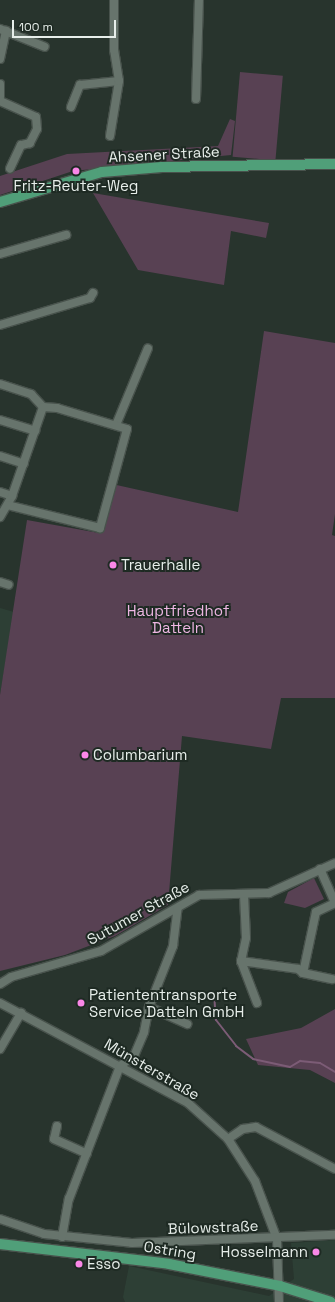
<!DOCTYPE html>
<meta charset="utf-8">
<style>
body{margin:0}
#map{position:relative;width:335px;height:1302px;overflow:hidden;background:#28342d;font-family:"Space Grotesk",sans-serif}
div>[style]{position:absolute}
.built>*{inset:0;background:#2d3f35}
.green>*{inset:0;background:#584153;transform-origin:0 0}
.stream>*{height:2px;margin:-1px;padding:0 1px;transform-origin:1px;border-radius:1px;background:#7c5c76}
.roads{filter:drop-shadow(1px 0 #48524c) drop-shadow(-1px 0 #48524c) drop-shadow(0 1px #48524c) drop-shadow(0 -1px #48524c)}
.minor>*{height:8px;margin:-4px;padding:0 4px;transform-origin:4px;border-radius:4px;background:#67746c}
.major>*{height:10px;margin:-5px;padding:0 5px;transform-origin:5px;border-radius:5px;background:#509f79}
.dots>*{width:11px;height:11px;translate:-50% -50%;box-sizing:border-box;border:2px solid #1e2a23;border-radius:50%}
span{translate:-50% -50%;white-space:nowrap;text-align:center;line-height:1.15;-webkit-text-stroke:4px #1e2a23;paint-order:stroke}
.street-label{font-size:15px;color:#e7eeea}
.poi-label{font-size:15px;color:#e7eeea}
.left{translate:0 -50%;text-align:left}
.right{translate:-100% -50%;text-align:right}
.park-label{font-size:15px;color:#eeb6e3}
.scale{position:absolute;left:12px;top:20px;width:104px;height:18px;box-sizing:border-box;border:2px solid #e7eeea;border-top:0;padding-left:5px;font-size:12px;line-height:14px;white-space:nowrap;color:#e7eeea;-webkit-text-stroke:3px #1e2a23;paint-order:stroke}
</style>
<div id="map">
<div class="built">
<div style="clip-path:polygon(0 608px,14px 612px,0 695px)"></div>
<div style="clip-path:polygon(335px 1240px,335px 1302px,125px 1302px,123px 1297px,129px 1266px,269px 1296px,294px 1279px,291px 1243px)"></div>
</div>
<div class="green">
<div style="left:240px;top:72px;width:43px;height:85px;rotate:5deg"></div>
<div style="clip-path:polygon(230px 119px,235px 121px,231px 155px,73px 171px,0 195px,0 176px,67px 154px,218px 146px)"></div>
<div style="clip-path:polygon(93px 193px,269px 223px,266px 238px,231px 231px,224px 285px,138px 270px)"></div>
<div style="clip-path:polygon(264px 331px,335px 343px,335px 514px,332px 535px,335px 536px,335px 698px,281px 698px,271px 749px,182px 736px,168px 905px,115px 936px,65px 955px,0 971px,0 695px,27px 520px,99px 533px,112px 484px,238px 512px)"></div>
<div style="clip-path:polygon(314px 878px,324px 899px,305px 908px,284px 903px,288px 892px)"></div>
<div style="clip-path:polygon(335px 1009px,335px 1083px,310px 1070px,258px 1065px,246px 1039px,301px 1028px)"></div>
</div>
<div class="stream">
<div style="left:214px;top:993px;width:27px;rotate:86deg"></div>
<div style="left:216px;top:1020px;width:33px;rotate:52deg"></div>
<div style="left:236px;top:1046px;width:21px;rotate:37deg"></div>
<div style="left:253px;top:1059px;width:38px;rotate:12deg"></div>
<div style="left:290px;top:1067px;width:12px;rotate:-31deg"></div>
<div style="left:300px;top:1061px;width:20px;rotate:6deg"></div>
<div style="left:320px;top:1063px;width:17px;rotate:31deg"></div>
</div>
<div class="roads">
<div class="minor">
<div style="left:0;top:29px;width:48px;rotate:21.8deg"></div>
<div style="left:0;top:59px;width:29px;rotate:-78deg"></div>
<div style="left:0;top:84px;width:13px;rotate:90deg"></div>
<div style="left:196px;top:99px;width:99px;rotate:-88.3deg"></div>
<div style="left:0;top:101px;width:39px;rotate:24deg"></div>
<div style="left:36px;top:117px;width:12px;rotate:85deg"></div>
<div style="left:37px;top:129px;width:16px;rotate:117deg"></div>
<div style="left:30px;top:143px;width:9px;rotate:167deg"></div>
<div style="left:21px;top:145px;width:26px;rotate:115deg"></div>
<div style="left:71px;top:107px;width:24px;rotate:-68deg"></div>
<div style="left:80px;top:85px;width:39px;rotate:-6deg"></div>
<div style="left:110px;top:136px;width:56px;rotate:-80.7deg"></div>
<div style="left:119px;top:81px;width:31px;rotate:-99deg"></div>
<div style="left:114px;top:50px;width:50px;rotate:-90deg"></div>
<div style="left:0;top:254px;width:69px;rotate:-16.1deg"></div>
<div style="left:0;top:325px;width:94px;rotate:-16.7deg"></div>
<div style="left:90px;top:298px;width:6px;rotate:-59deg"></div>
<div style="left:0;top:384px;width:33px;rotate:18deg"></div>
<div style="left:31px;top:394px;width:18px;rotate:47deg"></div>
<div style="left:0;top:420px;width:37px;rotate:17deg"></div>
<div style="left:116px;top:425px;width:83px;rotate:-67.4deg"></div>
<div style="left:0;top:456px;width:25px;rotate:18deg"></div>
<div style="left:0;top:492px;width:13px;rotate:18deg"></div>
<div style="left:0;top:517px;width:24px;rotate:-60deg"></div>
<div style="left:12px;top:496px;width:94px;rotate:-70.8deg"></div>
<div style="left:43px;top:407px;width:14px;rotate:4deg"></div>
<div style="left:57px;top:408px;width:73px;rotate:16.7deg"></div>
<div style="left:127px;top:429px;width:103px;rotate:105.3deg"></div>
<div style="left:100px;top:528px;width:95px;rotate:-166deg"></div>
<div style="left:0;top:582px;width:9px;rotate:18deg"></div>
<div style="left:320px;top:869px;width:36px;rotate:66deg"></div>
<div style="left:244px;top:895px;width:43px;rotate:87.3deg"></div>
<div style="left:246px;top:938px;width:24px;rotate:102deg"></div>
<div style="left:241px;top:961px;width:58px;rotate:8deg"></div>
<div style="left:298px;top:969px;width:6px;rotate:39deg"></div>
<div style="left:303px;top:973px;width:62px;rotate:-78deg"></div>
<div style="left:316px;top:912px;width:21px;rotate:-25deg"></div>
<div style="left:241px;top:961px;width:45px;rotate:69.1deg"></div>
<div style="left:303px;top:973px;width:30px;rotate:12deg"></div>
<div style="left:0;top:984px;width:13px;rotate:-32deg"></div>
<div style="left:11px;top:977px;width:94px;rotate:-16.1deg"></div>
<div style="left:101px;top:951px;width:113px;rotate:-29.7deg"></div>
<div style="left:199px;top:895px;width:70px;rotate:-1.6deg"></div>
<div style="left:269px;top:893px;width:72px;rotate:-24.4deg"></div>
<div style="left:0;top:1003px;width:213px;rotate:28deg"></div>
<div style="left:188px;top:1103px;width:54px;rotate:42deg"></div>
<div style="left:228px;top:1139px;width:50px;rotate:57.3deg"></div>
<div style="left:255px;top:1181px;width:62px;rotate:69.2deg"></div>
<div style="left:277px;top:1239px;width:63px;rotate:88.2deg"></div>
<div style="left:149px;top:1007px;width:42px;rotate:24.1deg"></div>
<div style="left:0;top:1049px;width:42px;rotate:-59.7deg"></div>
<div style="left:57px;top:1126px;width:13px;rotate:103deg"></div>
<div style="left:54px;top:1139px;width:36px;rotate:24deg"></div>
<div style="left:228px;top:1139px;width:18px;rotate:-34deg"></div>
<div style="left:243px;top:1129px;width:13px;rotate:-9deg"></div>
<div style="left:256px;top:1127px;width:89px;rotate:28deg"></div>
<div style="left:0;top:1219px;width:46px;rotate:18.8deg"></div>
<div style="left:44px;top:1234px;width:88px;rotate:5.8deg"></div>
<div style="left:132px;top:1243px;width:203px;rotate:-2.3deg"></div>
<div style="left:62px;top:1237px;width:39px;rotate:-80deg"></div>
<div style="left:69px;top:1199px;width:142px;rotate:-69deg"></div>
<div style="left:120px;top:1066px;width:17px;rotate:-36deg"></div>
<div style="left:134px;top:1056px;width:26px;rotate:-67deg"></div>
<div style="left:144px;top:1032px;width:25px;rotate:-79deg"></div>
<div style="left:149px;top:1007px;width:66px;rotate:-68.5deg"></div>
<div style="left:173px;top:946px;width:38px;rotate:-83deg"></div>
</div>
<div class="major">
<div style="left:0;top:202px;width:106px;rotate:-16.4deg"></div>
<div style="left:102px;top:172px;width:60px;rotate:-4.8deg"></div>
<div style="left:162px;top:167px;width:173px;rotate:-1deg"></div>
<div style="left:0;top:1244px;width:170px;rotate:6.7deg"></div>
<div style="left:169px;top:1264px;width:113px;rotate:11.2deg"></div>
<div style="left:280px;top:1286px;width:53px;rotate:17.4deg"></div>
</div>
</div>
<div class="dots">
<div style="left:76px;top:171px;background:#fa87e7"></div>
<div style="left:113px;top:565px;background:#fa87e7"></div>
<div style="left:85px;top:755px;background:#fa87e7"></div>
<div style="left:81px;top:1003px;background:#fa87e7"></div>
<div style="left:316px;top:1252px;background:#fa87e7"></div>
<div style="left:79px;top:1264px;background:#fa87e7"></div>
</div>
<div class="street-label">
<span style="left:164px;top:154px;rotate:-3deg">Ahsener Straße</span>
<span style="left:138px;top:913px;rotate:-29deg">Sutumer Straße</span>
<span style="left:152px;top:1069px;rotate:30deg">Münsterstraße</span>
<span style="left:213px;top:1227px;rotate:-2deg">Bülowstraße</span>
<span style="left:170px;top:1250px;rotate:9deg">Ostring</span>
</div>
<div class="poi-label">
<span style="left:76px;top:186px">Fritz-Reuter-Weg</span>
<span class="left" style="left:121px;top:565px">Trauerhalle</span>
<span class="left" style="left:93px;top:755px">Columbarium</span>
<span class="left" style="left:89px;top:1003px">Patiententransporte<br>Service Datteln GmbH</span>
<span class="right" style="left:308px;top:1252px">Hosselmann</span>
<span class="left" style="left:87px;top:1264px">Esso</span>
</div>
<div class="park-label">
<span style="left:178px;top:619px">Hauptfriedhof<br>Datteln</span>
</div>
<div class="scale">100 m</div>
</div>
